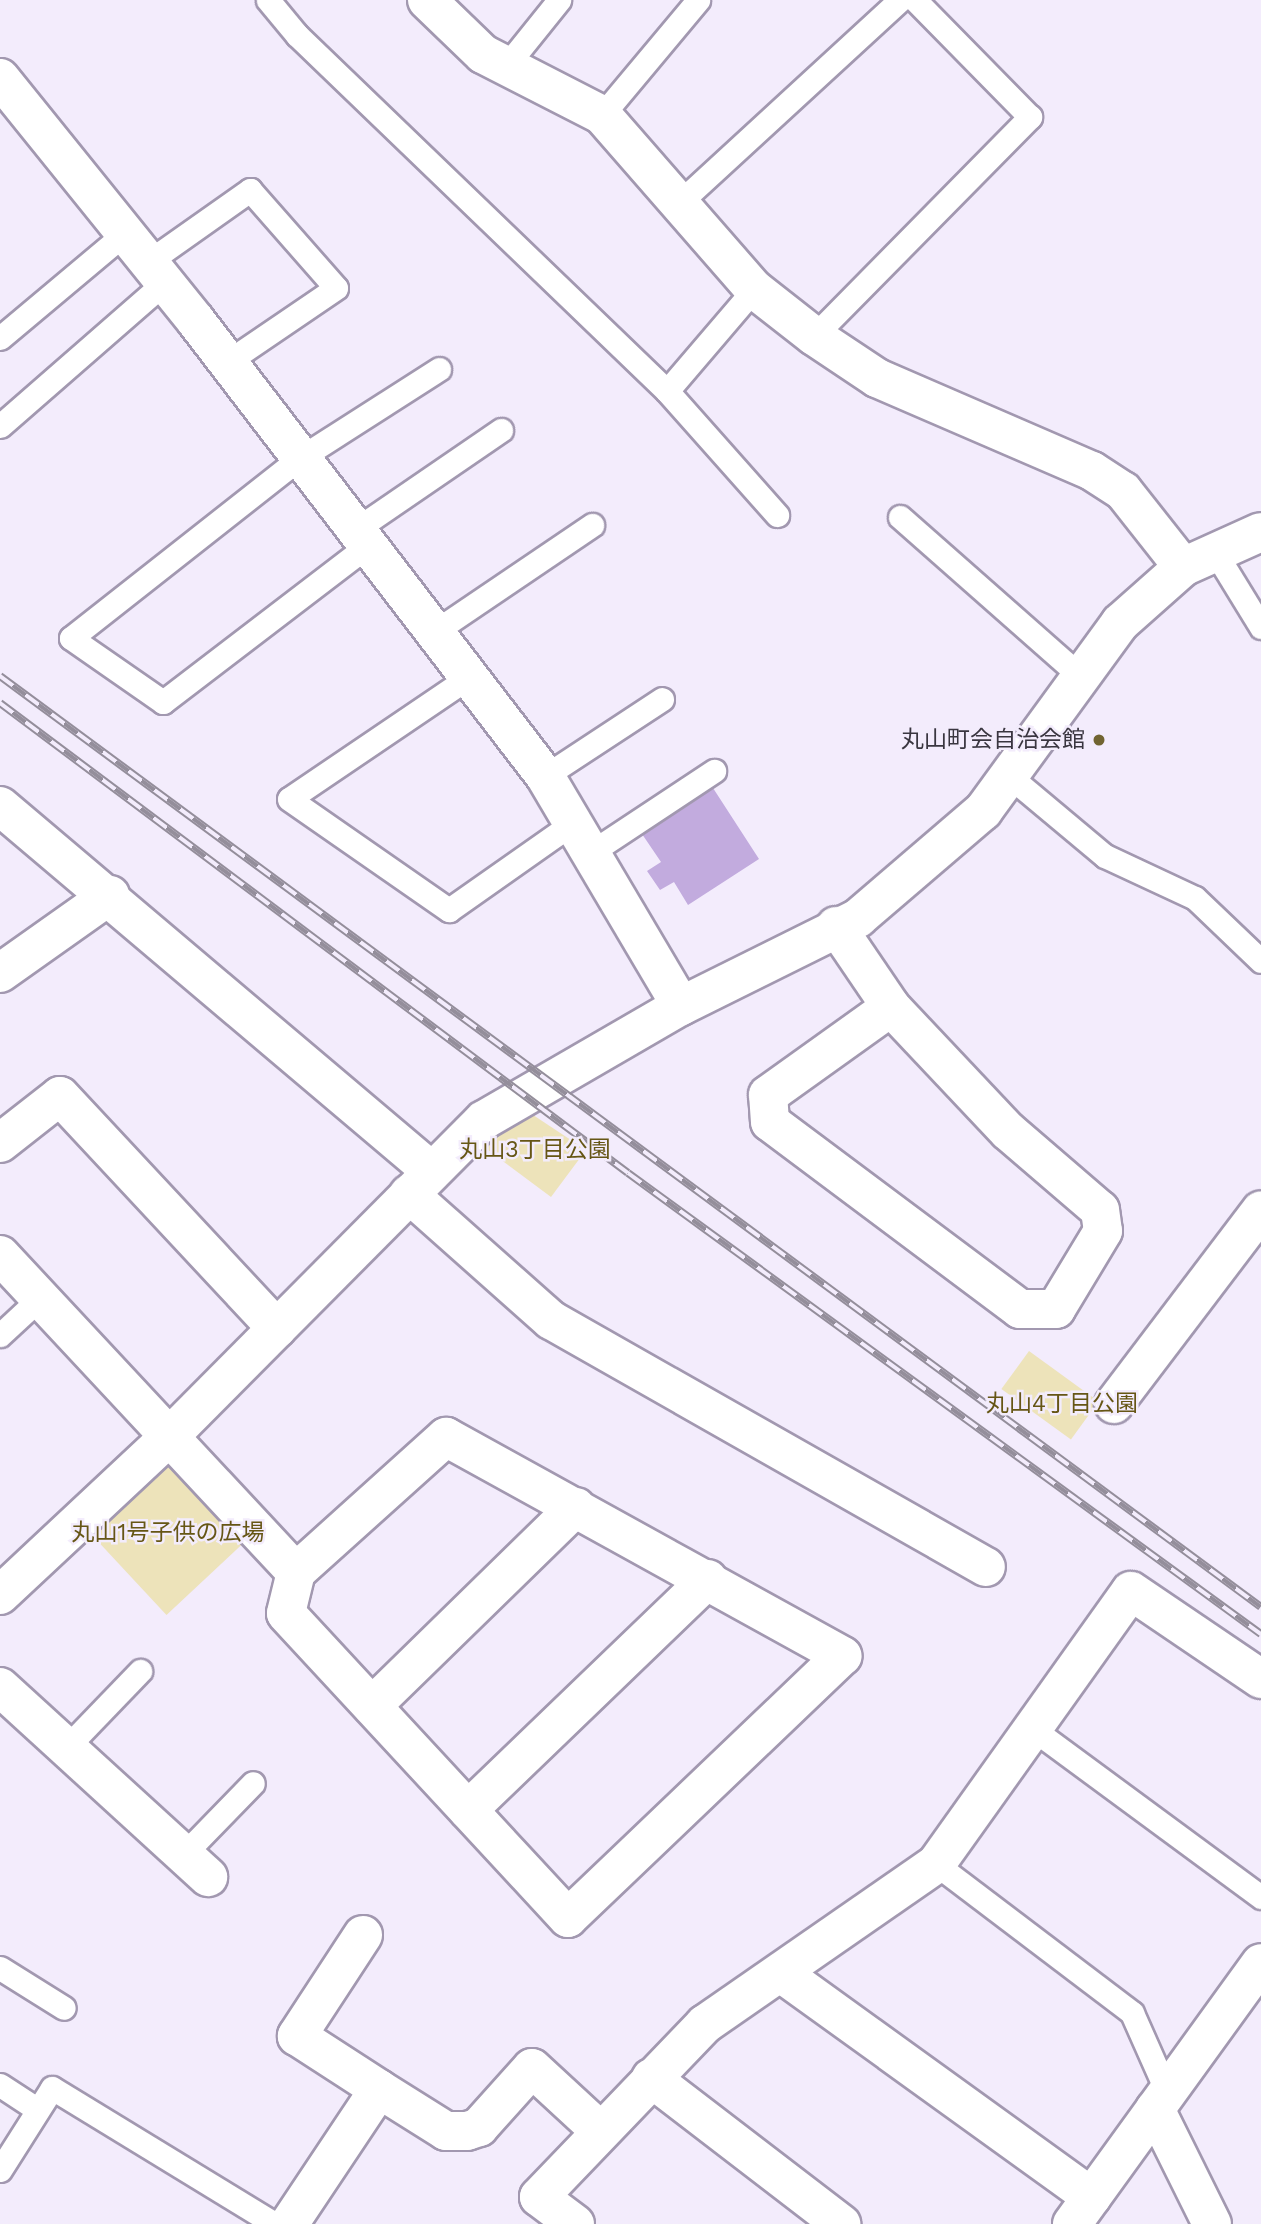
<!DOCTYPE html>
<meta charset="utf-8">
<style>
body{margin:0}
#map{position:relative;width:1261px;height:2224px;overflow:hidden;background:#f3ecfc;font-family:"Work Sans","Noto Sans JP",sans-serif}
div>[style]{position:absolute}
.green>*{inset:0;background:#ede3ba;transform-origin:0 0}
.building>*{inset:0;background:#c2abde}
.roads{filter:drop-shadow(2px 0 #a298b0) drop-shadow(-2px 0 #a298b0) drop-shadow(0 2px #a298b0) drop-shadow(0 -2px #a298b0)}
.service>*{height:23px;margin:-11.5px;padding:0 11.5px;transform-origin:11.5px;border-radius:11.5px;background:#fff}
.minor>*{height:38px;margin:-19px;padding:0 19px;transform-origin:19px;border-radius:19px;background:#fff}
.rail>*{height:8px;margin-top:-4px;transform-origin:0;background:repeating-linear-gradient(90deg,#f3ecfc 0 16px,#948e9b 0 32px);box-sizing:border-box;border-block:2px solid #948e9b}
.dots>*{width:19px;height:19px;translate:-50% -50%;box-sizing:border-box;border:4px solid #f3ecfc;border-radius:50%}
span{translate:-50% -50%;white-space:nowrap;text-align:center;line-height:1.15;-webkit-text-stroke:5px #f3ecfc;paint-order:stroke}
.poi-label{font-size:23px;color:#3a3640}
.right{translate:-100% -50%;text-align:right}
.park-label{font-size:23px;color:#665615}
</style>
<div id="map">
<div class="green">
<div style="clip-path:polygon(524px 1109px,586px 1150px,551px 1197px,476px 1141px)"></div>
<div style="left:1029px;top:1351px;width:86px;height:47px;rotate:36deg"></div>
<div style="left:170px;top:1453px;width:116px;height:113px;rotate:47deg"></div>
</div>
<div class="building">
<div style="clip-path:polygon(713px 788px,759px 859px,688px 905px,674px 882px,660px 890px,647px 871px,661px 862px,642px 834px)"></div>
</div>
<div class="roads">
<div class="service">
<div style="left:268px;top:0;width:45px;rotate:50.4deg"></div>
<div style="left:297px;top:35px;width:513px;rotate:43.9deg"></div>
<div style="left:667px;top:391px;width:134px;rotate:-49.5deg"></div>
<div style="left:506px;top:66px;width:85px;rotate:-51.2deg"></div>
<div style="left:602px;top:115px;width:150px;rotate:-50.1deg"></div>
<div style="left:679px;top:203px;width:300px;rotate:-42.6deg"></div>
<div style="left:148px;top:262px;width:125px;rotate:-35.2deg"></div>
<div style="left:250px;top:190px;width:130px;rotate:48.7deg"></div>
<div style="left:336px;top:288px;width:132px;rotate:145.8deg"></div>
<div style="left:814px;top:336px;width:308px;rotate:-45.4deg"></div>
<div style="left:1030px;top:117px;width:164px;rotate:-134.5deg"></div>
<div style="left:0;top:338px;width:163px;rotate:-40deg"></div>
<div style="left:667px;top:391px;width:166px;rotate:48.4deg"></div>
<div style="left:0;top:426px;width:219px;rotate:-41.1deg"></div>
<div style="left:900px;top:517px;width:237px;rotate:41.4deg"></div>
<div style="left:355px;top:530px;width:177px;rotate:-34.4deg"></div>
<div style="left:367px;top:546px;width:257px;rotate:142.6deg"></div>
<div style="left:163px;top:702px;width:112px;rotate:-145.2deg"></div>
<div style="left:71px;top:638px;width:291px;rotate:-38.2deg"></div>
<div style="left:300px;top:458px;width:165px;rotate:-32.6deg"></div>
<div style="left:1215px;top:552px;width:88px;rotate:58.5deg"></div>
<div style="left:434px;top:632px;width:191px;rotate:-34.1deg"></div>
<div style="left:469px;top:677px;width:217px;rotate:145.9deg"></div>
<div style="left:289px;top:799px;width:195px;rotate:34.8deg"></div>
<div style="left:449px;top:910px;width:151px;rotate:-35.1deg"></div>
<div style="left:1008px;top:775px;width:126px;rotate:39.9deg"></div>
<div style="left:1105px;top:856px;width:99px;rotate:25deg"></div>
<div style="left:1195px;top:898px;width:91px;rotate:43.7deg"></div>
<div style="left:545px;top:776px;width:140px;rotate:-33.3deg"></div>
<div style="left:590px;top:853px;width:149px;rotate:-33.5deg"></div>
<div style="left:0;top:1335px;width:54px;rotate:-42.8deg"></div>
<div style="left:1033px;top:1729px;width:283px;rotate:36.4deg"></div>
<div style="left:66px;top:1748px;width:107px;rotate:-46.1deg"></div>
<div style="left:183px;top:1855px;width:100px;rotate:-45.8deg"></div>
<div style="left:936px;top:1864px;width:246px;rotate:37.2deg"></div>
<div style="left:1132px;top:2013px;width:86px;rotate:66.1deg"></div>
<div style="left:0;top:1968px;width:75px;rotate:32deg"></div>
<div style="left:0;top:2085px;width:45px;rotate:33.3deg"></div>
<div style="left:0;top:2170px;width:97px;rotate:-57.6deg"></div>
<div style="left:52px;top:2088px;width:261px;rotate:31.4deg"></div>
</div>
<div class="minor">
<div style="left:427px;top:0;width:78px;rotate:44deg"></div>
<div style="left:483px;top:54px;width:134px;rotate:27.1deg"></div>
<div style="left:602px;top:115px;width:231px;rotate:48.9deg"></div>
<div style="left:754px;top:289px;width:76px;rotate:38.1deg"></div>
<div style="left:814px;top:336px;width:76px;rotate:33.7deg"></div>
<div style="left:877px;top:378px;width:234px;rotate:23.4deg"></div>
<div style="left:1092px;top:471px;width:37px;rotate:33deg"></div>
<div style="left:1123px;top:491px;width:97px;rotate:51.7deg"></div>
<div style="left:0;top:78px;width:312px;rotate:51.1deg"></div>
<div style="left:196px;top:321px;width:573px;rotate:52.51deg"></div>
<div style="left:545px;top:776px;width:267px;rotate:59.4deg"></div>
<div style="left:0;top:806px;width:562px;rotate:40.24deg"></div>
<div style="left:836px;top:926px;width:98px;rotate:55.8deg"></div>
<div style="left:891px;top:1007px;width:170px;rotate:46.7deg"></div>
<div style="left:1008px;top:1131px;width:121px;rotate:40.7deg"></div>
<div style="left:1100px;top:1210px;width:21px;rotate:82deg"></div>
<div style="left:1103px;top:1231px;width:91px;rotate:121.1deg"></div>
<div style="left:1056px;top:1309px;width:36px;rotate:180deg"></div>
<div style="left:1020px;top:1309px;width:312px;rotate:-143.2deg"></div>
<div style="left:770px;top:1122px;width:27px;rotate:-94deg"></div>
<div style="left:768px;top:1095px;width:151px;rotate:-35.6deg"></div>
<div style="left:0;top:973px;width:135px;rotate:-35.3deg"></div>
<div style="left:0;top:1143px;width:76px;rotate:-38.1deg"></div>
<div style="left:60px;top:1096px;width:318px;rotate:47deg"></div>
<div style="left:409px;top:1194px;width:190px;rotate:41.6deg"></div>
<div style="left:551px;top:1320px;width:500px;rotate:29.59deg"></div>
<div style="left:0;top:1255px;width:434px;rotate:47deg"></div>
<div style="left:1114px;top:1404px;width:243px;rotate:-52.8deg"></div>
<div style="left:446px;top:1437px;width:453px;rotate:28.9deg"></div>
<div style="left:842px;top:1656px;width:379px;rotate:136.3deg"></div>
<div style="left:568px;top:1918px;width:415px;rotate:-132.8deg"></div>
<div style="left:286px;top:1613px;width:42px;rotate:-76.3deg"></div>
<div style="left:296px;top:1572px;width:202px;rotate:-42deg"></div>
<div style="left:0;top:1595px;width:233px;rotate:-43.1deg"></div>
<div style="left:170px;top:1436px;width:445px;rotate:-45.2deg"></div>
<div style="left:484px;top:1120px;width:228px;rotate:-30.1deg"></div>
<div style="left:681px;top:1006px;width:198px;rotate:-26.4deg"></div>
<div style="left:858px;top:918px;width:165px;rotate:-40.6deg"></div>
<div style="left:983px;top:811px;width:233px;rotate:-53.9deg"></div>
<div style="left:1120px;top:623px;width:84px;rotate:-41.6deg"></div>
<div style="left:1183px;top:567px;width:85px;rotate:-24.2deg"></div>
<div style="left:0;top:1687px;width:282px;rotate:42.4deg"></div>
<div style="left:372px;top:1706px;width:285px;rotate:-44.3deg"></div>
<div style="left:468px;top:1810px;width:333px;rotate:-43.9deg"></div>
<div style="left:363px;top:1935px;width:121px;rotate:123.2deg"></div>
<div style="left:297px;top:2036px;width:98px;rotate:32.9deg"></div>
<div style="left:781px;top:1973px;width:383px;rotate:35.8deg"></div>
<div style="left:651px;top:2078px;width:240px;rotate:37.5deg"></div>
<div style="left:1155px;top:2109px;width:128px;rotate:63.6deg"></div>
<div style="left:289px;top:2224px;width:162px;rotate:-56.3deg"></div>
<div style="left:379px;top:2089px;width:79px;rotate:32.1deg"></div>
<div style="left:446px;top:2131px;width:21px"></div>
<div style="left:467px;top:2131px;width:13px;rotate:-18deg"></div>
<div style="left:479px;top:2127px;width:79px;rotate:-48.1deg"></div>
<div style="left:532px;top:2068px;width:90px;rotate:42.7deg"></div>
<div style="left:575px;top:2224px;width:45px;rotate:-143.1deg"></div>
<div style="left:539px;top:2197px;width:240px;rotate:-46.2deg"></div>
<div style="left:705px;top:2024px;width:281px;rotate:-34.7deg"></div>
<div style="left:936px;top:1864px;width:335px;rotate:-54.5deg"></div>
<div style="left:1131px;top:1591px;width:157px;rotate:34.1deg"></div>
<div style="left:1072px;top:2224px;width:322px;rotate:-54.1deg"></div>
</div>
</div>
<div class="rail">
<div style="left:0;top:676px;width:1567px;rotate:36.44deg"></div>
<div style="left:0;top:703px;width:784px;rotate:36.81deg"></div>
<div style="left:628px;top:1173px;width:783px;rotate:36.07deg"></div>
</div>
<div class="dots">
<div style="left:1099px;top:740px;background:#716431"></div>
</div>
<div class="poi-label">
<span class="right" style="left:1085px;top:740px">丸山町会自治会館</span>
</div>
<div class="park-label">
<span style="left:535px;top:1150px">丸山3丁目公園</span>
<span style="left:1062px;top:1404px">丸山4丁目公園</span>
<span style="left:168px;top:1533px">丸山1号子供の広場</span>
</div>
</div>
